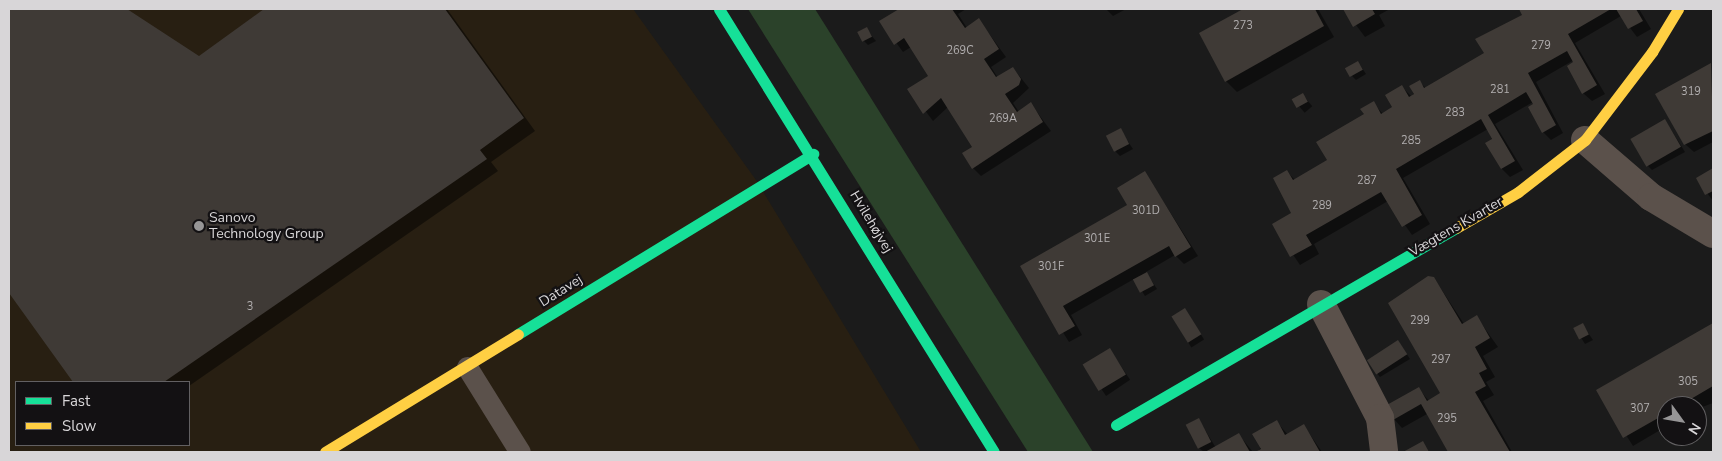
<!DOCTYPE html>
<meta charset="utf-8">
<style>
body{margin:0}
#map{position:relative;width:1722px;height:461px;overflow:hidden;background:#1b1b1b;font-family:"Nunito Sans",sans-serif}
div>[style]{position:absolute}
.industrial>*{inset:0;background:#281f12}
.forest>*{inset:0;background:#2b422a}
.shadow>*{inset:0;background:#0007;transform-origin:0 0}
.building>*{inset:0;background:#3f3a36;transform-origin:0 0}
.lane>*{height:21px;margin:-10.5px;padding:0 10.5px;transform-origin:10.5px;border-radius:10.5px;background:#5b514b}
.street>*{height:28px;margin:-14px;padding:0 14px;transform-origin:14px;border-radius:14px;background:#5b514b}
.fast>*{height:11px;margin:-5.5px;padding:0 5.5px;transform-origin:5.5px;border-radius:5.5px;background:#16e098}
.slow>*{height:11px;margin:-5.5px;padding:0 5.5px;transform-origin:5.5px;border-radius:5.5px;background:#ffcf43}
.dots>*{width:14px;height:14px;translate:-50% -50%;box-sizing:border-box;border:2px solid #131113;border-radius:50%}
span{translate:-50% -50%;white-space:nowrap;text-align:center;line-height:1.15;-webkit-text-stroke:4.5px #131113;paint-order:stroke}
.number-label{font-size:11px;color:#b2afb0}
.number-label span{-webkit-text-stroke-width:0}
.poi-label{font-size:14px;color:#d8d6d8}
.left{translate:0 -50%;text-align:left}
.street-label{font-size:14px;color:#d8d6d8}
.frame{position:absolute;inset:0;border:10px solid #d8d6d8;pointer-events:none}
.legend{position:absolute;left:15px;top:381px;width:175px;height:65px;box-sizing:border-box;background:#131113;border:1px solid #626062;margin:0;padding:6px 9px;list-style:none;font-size:15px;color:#d8d6d8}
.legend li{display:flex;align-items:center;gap:10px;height:25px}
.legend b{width:25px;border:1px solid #626062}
.north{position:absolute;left:1657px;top:396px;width:50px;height:50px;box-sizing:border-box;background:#131113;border:1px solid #626062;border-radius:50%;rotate:122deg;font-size:14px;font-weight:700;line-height:20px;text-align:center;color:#d8d6d8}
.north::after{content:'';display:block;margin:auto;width:18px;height:22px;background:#969596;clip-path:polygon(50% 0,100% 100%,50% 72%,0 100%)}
</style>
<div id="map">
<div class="industrial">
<div style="clip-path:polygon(evenodd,9px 9px,633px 9px,756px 180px,921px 452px,9px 452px,9px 9px,16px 382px,189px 382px,189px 445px,16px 445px,16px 382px)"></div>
</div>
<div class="forest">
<div style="clip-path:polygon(748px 9px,815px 9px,1093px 452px,1028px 452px)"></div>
</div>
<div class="shadow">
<div style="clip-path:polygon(9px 9px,125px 9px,199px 57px,266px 9px,447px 9px,535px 131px,491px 162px,498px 171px,189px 386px,75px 382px,9px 291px)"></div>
<div style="clip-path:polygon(903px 9px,966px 9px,958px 14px,967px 28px,979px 20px,1006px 57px,991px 67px,998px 78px,1013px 68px,1029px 88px,1013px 103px,1019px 112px,1031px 104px,1051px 131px,981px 176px,973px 168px,974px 147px,948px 107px,933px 121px,909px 89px,930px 76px,911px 47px,903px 52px,881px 22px)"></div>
<div style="clip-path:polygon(1106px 9px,1126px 9px,1113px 16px)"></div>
<div style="clip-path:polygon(1248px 9px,1318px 9px,1334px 37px,1237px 92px,1226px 81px,1201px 34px)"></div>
<div style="clip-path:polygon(1344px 9px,1390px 9px,1379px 15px,1385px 26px,1365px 37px)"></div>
<div style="clip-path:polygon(1520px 9px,1639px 9px,1651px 29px,1637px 37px,1621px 16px,1575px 43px,1605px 94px,1592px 101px,1583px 93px,1574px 60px,1536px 82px,1563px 133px,1551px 140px,1543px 132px,1533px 102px,1495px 124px,1523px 170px,1510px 177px,1502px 169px,1488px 129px,1403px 178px,1430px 224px,1412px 235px,1388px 201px,1314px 244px,1319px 254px,1300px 265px,1273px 225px,1292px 214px,1287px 172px,1295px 180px,1329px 160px,1373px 103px,1383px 114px,1394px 108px,1402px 87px,1412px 97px,1419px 82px,1426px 88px,1486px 54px,1524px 15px)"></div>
<div style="clip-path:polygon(866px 29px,876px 41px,868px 45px,864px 41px)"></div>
<div style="clip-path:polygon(1358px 62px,1366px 74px,1356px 80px,1352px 76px)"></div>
<div style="clip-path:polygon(1711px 64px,1713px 142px,1694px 152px,1685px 144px)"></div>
<div style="left:1302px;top:94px;width:16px;height:10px;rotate:50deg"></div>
<div style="clip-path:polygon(1665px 120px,1685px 152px,1652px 170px,1648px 166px)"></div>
<div style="clip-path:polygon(1120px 130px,1133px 149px,1120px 156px,1116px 152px)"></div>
<div style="clip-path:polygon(1713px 170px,1713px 201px,1697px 179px)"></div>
<div style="clip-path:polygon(1145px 173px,1198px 256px,1184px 264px,1175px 255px,1146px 272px,1157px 289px,1145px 296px,1134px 279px,1071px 315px,1082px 335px,1069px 342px,1022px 267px,1129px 206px)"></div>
<div style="clip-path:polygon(1434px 278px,1464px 324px,1476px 316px,1498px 347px,1483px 356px,1495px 377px,1486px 382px,1494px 395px,1483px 401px,1512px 452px,1449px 452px,1427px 414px,1402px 428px,1394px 419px,1418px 388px,1429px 401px,1442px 393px)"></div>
<div style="left:1185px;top:309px;width:36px;height:15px;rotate:58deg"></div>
<div style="clip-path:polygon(1582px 324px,1593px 340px,1585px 344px,1575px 328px)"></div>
<div style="clip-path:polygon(1713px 325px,1713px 403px,1697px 409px,1667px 406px,1667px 426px,1633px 446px,1598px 391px)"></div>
<div style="clip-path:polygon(1398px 341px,1410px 359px,1380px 377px,1376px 372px)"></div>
<div style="left:1110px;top:350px;width:36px;height:29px;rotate:56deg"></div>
<div style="clip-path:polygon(1199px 420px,1216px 448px,1239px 435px,1253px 452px,1204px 452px,1199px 448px)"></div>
<div style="clip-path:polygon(1276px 421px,1288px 435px,1304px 426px,1322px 452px,1258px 452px)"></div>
</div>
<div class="building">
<div style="clip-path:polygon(9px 9px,127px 9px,199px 56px,264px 9px,445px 9px,524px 118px,480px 150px,487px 159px,164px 382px,73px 382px,9px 293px)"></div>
<div style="clip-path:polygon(899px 9px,952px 9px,965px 28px,979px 18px,999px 49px,984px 59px,996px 77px,1013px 67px,1021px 79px,1019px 85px,1005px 94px,1017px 112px,1031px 102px,1043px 122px,972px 169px,962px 153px,972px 147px,941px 98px,923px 114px,907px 89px,928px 76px,904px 38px,894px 45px,879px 21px)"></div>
<div style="clip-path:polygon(1243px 9px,1315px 9px,1324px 26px,1225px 82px,1199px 33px)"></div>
<div style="clip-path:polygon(1343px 9px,1372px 9px,1375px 14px,1353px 27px)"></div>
<div style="clip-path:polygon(1519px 9px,1611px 9px,1568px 34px,1597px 85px,1582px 94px,1567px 66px,1573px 62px,1567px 51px,1528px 73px,1556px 125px,1542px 133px,1528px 107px,1533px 104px,1526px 92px,1488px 115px,1515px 161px,1501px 169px,1485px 143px,1492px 139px,1481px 119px,1396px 169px,1422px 215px,1402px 227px,1381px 192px,1306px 235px,1312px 245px,1290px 257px,1272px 224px,1291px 213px,1273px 178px,1287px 170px,1293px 180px,1327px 160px,1316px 142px,1364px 114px,1360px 109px,1374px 101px,1381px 114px,1392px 107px,1385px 95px,1402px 85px,1409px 97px,1414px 94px,1409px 86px,1420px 80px,1424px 88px,1484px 53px,1475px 39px,1522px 15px)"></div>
<div style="clip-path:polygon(1616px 9px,1636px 9px,1643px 21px,1628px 29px)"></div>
<div style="left:867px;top:27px;width:11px;height:11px;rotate:63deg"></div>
<div style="left:1358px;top:61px;width:10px;height:15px;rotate:61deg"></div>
<div style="clip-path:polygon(1711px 63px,1713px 131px,1684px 145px,1655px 94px)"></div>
<div style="left:1303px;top:93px;width:10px;height:13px;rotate:61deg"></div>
<div style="left:1665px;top:119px;width:32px;height:40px;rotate:60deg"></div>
<div style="left:1121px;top:128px;width:18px;height:17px;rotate:63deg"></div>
<div style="clip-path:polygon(1713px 168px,1713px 191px,1705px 195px,1696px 178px)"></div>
<div style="clip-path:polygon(1145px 171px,1191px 247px,1175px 257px,1169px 246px,1063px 306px,1075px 326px,1059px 335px,1020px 266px,1127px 205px,1117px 188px)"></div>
<div style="left:1147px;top:272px;width:15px;height:16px;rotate:62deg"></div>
<div style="clip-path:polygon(1428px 276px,1434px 277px,1462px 324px,1477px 315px,1490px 338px,1475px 347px,1487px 369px,1479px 373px,1486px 386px,1475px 392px,1510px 452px,1448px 452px,1421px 404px,1393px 420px,1385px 406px,1419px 387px,1427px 401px,1440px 393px,1388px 303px)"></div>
<div style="left:1185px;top:308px;width:31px;height:16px;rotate:58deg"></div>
<div style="left:1583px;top:323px;width:13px;height:11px;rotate:63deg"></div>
<div style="clip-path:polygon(1713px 323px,1713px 386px,1679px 406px,1667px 406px,1667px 413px,1623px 438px,1596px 390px)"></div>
<div style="left:1398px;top:340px;width:17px;height:37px;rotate:57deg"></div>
<div style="left:1110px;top:348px;width:31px;height:32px;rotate:59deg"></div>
<div style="left:1199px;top:418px;width:27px;height:15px;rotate:63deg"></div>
<div style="clip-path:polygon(1277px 420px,1285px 435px,1304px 424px,1320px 452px,1255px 452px,1261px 449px,1252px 434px)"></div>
<div style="clip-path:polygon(1239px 433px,1250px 452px,1205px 452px)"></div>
<div style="clip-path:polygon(1423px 441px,1429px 452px,1403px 452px)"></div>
</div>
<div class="lane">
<div style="left:467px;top:367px;width:100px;rotate:58.1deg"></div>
</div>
<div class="street">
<div style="left:1585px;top:140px;width:87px;rotate:40.8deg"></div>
<div style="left:1651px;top:197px;width:72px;rotate:30.8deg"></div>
<div style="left:1321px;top:304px;width:128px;rotate:62.6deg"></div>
<div style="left:1380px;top:418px;width:34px;rotate:83deg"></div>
</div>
<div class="fast">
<div style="left:719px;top:9px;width:521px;rotate:58.17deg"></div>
<div style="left:518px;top:334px;width:346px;rotate:-31.4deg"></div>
<div style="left:1116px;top:425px;width:393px;rotate:-30.1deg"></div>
</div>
<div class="slow">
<div style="left:1456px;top:228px;width:72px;rotate:-30.1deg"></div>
<div style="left:1518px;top:192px;width:85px;rotate:-37.8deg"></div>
<div style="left:1585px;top:140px;width:111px;rotate:-52.7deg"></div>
<div style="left:1652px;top:52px;width:50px;rotate:-58.8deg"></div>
<div style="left:325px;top:452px;width:226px;rotate:-31.4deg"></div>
</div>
<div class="dots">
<div style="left:199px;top:226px;background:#969596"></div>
</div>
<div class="number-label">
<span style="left:1243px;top:26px">273</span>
<span style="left:1541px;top:46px">279</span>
<span style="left:960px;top:51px">269C</span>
<span style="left:1500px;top:90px">281</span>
<span style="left:1691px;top:92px">319</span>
<span style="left:1455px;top:113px">283</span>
<span style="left:1003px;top:119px">269A</span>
<span style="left:1411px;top:141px">285</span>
<span style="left:1367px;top:181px">287</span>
<span style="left:1322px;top:206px">289</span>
<span style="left:1146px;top:211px">301D</span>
<span style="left:1097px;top:239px">301E</span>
<span style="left:1051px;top:267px">301F</span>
<span style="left:250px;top:307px">3</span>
<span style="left:1420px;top:321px">299</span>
<span style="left:1441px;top:360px">297</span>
<span style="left:1688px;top:382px">305</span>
<span style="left:1640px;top:409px">307</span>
<span style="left:1447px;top:419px">295</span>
</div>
<div class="poi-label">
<span class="left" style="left:209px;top:226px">Sanovo<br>Technology Group</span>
</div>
<div class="street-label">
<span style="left:871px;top:222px;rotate:59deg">Hvilehøjvej</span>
<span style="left:1456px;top:227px;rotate:-30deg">Vægtens Kvarter</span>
<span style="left:561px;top:291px;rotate:-32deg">Datavej</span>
</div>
<div class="frame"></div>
<ul class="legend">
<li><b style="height:6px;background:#16e098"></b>Fast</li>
<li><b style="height:6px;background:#ffcf43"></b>Slow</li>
</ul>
<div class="north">N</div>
</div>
